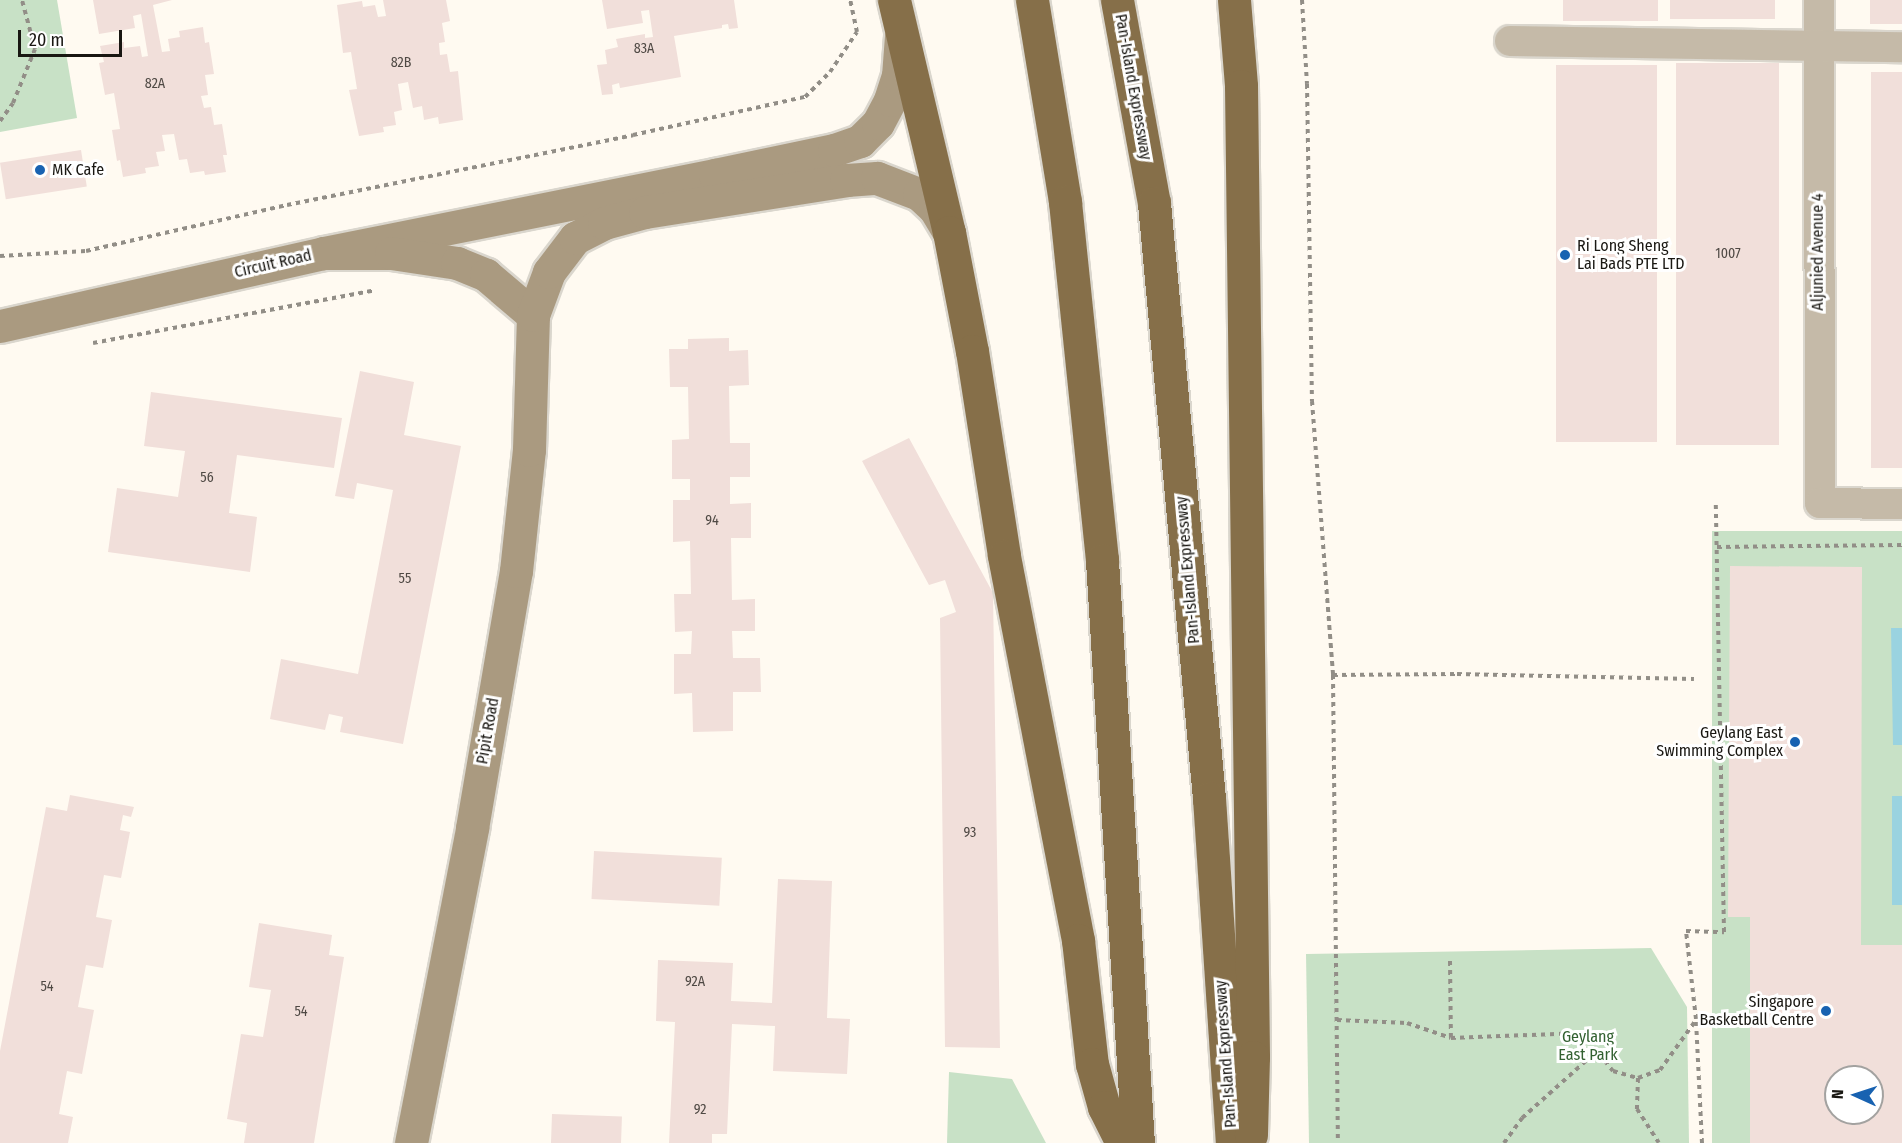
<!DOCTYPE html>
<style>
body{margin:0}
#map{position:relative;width:1902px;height:1143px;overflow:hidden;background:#fffaf1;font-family:"Fira Sans Condensed",sans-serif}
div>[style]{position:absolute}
.green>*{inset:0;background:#c8e1c6}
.water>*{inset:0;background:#9ad3e0;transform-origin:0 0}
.building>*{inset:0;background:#f1dfda;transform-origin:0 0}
.path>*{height:4px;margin-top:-2px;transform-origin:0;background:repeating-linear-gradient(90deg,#928e87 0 4.5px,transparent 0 9px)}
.roads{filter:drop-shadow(2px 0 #dad6cd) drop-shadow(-2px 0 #dad6cd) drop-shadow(0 2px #dad6cd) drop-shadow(0 -2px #dad6cd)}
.street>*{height:30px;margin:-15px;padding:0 15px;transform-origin:15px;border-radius:15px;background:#c5baa8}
.secondary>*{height:33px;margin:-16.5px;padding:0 16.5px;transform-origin:16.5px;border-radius:16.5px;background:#aa9a80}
.highway>*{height:33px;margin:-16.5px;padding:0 16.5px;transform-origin:16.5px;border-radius:16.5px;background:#866f49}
.dots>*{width:16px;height:16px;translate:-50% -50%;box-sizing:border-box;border:3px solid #fff;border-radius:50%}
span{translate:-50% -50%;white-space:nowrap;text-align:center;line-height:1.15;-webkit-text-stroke:6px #fff;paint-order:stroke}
.number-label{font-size:14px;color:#4f4944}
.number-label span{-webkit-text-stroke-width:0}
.street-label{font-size:16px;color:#191712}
.poi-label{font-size:16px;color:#191712}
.left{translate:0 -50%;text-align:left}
.right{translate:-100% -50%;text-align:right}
.park-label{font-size:16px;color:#336131}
.north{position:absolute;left:1824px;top:1065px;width:60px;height:60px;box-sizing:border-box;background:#fff;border:2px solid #a3a2a0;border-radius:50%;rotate:273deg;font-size:16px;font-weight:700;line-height:24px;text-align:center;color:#191712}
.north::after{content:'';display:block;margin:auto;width:21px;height:27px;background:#1862b1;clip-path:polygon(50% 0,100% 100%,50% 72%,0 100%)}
.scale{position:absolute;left:18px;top:30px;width:104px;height:27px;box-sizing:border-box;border:3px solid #191712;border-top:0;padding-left:8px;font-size:18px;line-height:21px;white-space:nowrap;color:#191712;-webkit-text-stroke:4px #fff;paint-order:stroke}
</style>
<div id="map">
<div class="green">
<div style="clip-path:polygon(0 0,57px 0,77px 118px,0 132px)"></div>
<div style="clip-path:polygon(evenodd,1712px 531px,1902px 531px,1902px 1143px,1712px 1143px,1712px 531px,1836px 1077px,1872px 1077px,1872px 1113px,1836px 1113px,1836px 1077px)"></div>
<div style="clip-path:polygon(1651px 948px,1687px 1007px,1689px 1143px,1309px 1143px,1306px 954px)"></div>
<div style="clip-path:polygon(949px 1072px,1012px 1079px,1046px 1143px,947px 1143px)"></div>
</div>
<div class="water">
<div style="clip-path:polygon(1891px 628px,1902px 628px,1902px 745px,1893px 745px)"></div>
<div style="left:1892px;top:796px;width:10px;height:109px"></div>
</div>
<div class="building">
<div style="clip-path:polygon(93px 0,172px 0,153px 5px,162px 52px,170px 51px,168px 39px,180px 37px,179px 31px,203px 27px,205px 43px,209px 42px,214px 74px,205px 75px,208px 95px,201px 96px,204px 108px,211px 107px,214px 125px,222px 124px,227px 155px,223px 155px,226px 172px,205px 175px,204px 171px,190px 173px,187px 159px,179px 160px,174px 134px,162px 135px,165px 151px,156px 152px,159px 166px,145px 168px,146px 173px,123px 177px,120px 160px,117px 161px,112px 130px,120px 129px,114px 93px,105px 95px,99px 63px,104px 62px,100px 46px,124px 42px,124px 48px,140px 46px,142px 57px,148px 56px,141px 14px,133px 16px,135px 28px,99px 34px)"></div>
<div style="clip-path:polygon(383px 0,446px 0,450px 21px,442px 23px,445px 42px,439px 43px,440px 55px,447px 54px,450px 72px,458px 71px,463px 120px,439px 124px,438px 117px,424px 120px,422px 106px,413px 108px,408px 82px,398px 84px,402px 110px,394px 112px,396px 125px,383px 127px,384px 132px,359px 136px,349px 90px,357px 89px,351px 52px,343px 53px,337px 5px,362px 1px,363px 7px,375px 5px,378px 17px,386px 16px)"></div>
<div style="clip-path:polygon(602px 0,734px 0,738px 28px,729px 29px,728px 24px,722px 25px,722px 28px,674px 36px,681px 77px,620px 88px,619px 83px,612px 85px,613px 94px,602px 95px,597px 65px,607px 64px,605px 50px,618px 47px,616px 39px,645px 34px,645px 38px,653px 37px,649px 10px,641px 11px,643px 23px,607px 29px)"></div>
<div style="left:1563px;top:0;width:95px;height:21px"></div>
<div style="left:1670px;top:0;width:105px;height:19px"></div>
<div style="left:1870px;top:0;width:32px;height:24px"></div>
<div style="left:1676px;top:63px;width:103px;height:382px"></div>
<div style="left:1556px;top:65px;width:101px;height:377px"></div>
<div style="left:1902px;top:72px;width:396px;height:31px;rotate:90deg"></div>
<div style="left:81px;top:150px;width:37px;height:82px;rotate:81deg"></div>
<div style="clip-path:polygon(729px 338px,729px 351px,748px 350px,749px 385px,729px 386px,730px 443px,750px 443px,750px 477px,730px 477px,730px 504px,751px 503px,751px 538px,731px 538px,732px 600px,755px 599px,755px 631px,732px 631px,733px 658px,760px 658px,761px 692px,733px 692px,733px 731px,693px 732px,692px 693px,674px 694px,674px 654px,691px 654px,692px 631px,675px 632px,674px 594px,691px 594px,690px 541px,673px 542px,673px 500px,690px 500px,690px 479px,672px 479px,672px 440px,689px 439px,688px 387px,670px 387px,669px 349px,688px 349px,688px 339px)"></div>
<div style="clip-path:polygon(360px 371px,414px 382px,404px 435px,461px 446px,403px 744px,340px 732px,343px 717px,329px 714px,325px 730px,270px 719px,281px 659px,358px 674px,393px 490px,357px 483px,354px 499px,335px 496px)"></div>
<div style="clip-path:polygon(151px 392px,342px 418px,334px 468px,237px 455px,229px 513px,257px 517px,250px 572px,108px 552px,117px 488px,178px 497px,185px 451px,144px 446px)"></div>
<div style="clip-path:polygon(909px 438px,993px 593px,1000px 1048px,945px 1047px,940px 618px,956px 612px,945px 580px,929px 585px,862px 461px)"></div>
<div style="clip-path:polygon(evenodd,1730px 566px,1862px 567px,1861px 945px,1902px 945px,1902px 1143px,1750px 1143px,1750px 917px,1728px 917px,1730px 566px,1836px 1077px,1872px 1077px,1872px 1113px,1836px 1113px,1836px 1077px)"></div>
<div style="clip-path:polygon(70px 795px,134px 807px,131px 817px,123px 815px,120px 830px,130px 832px,121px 878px,104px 875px,96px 917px,112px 920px,103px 968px,86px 965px,78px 1007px,94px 1010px,82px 1074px,67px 1071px,59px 1114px,73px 1117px,68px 1143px,0 1143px,0 1051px,46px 807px,67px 811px)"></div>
<div style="left:594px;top:851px;width:128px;height:48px;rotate:3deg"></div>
<div style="clip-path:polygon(778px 879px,832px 881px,827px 1018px,850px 1019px,847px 1074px,773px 1071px,775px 1026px,732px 1024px,727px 1134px,712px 1134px,712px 1143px,669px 1143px,675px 1022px,656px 1021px,658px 960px,733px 963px,731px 1001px,772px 1003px)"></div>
<div style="clip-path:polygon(259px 923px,332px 935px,329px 955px,344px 957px,314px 1143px,244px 1143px,247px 1123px,227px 1119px,241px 1034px,263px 1037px,271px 990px,249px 987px)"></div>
<div style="left:552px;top:1114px;width:70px;height:29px;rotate:2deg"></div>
</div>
<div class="path">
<div style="left:1302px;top:0;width:84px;rotate:86.6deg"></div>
<div style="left:1307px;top:84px;width:317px;rotate:89.1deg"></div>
<div style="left:1312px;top:401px;width:275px;rotate:85.6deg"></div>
<div style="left:1333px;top:675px;width:468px;rotate:89.4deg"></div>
<div style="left:0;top:121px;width:22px;rotate:-54deg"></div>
<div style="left:13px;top:103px;width:58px;rotate:-67.8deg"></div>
<div style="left:35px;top:49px;width:51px;rotate:-104.9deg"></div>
<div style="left:0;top:256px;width:86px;rotate:-3.3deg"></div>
<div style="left:86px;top:251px;width:206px;rotate:-12.9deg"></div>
<div style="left:287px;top:205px;width:353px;rotate:-11.4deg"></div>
<div style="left:633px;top:135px;width:176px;rotate:-12.5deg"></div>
<div style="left:805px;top:97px;width:35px;rotate:-45deg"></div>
<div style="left:830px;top:72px;width:48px;rotate:-56deg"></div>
<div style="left:857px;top:32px;width:33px;rotate:-102deg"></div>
<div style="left:93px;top:343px;width:287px;rotate:-10.6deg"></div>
<div style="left:1717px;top:547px;width:185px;rotate:-0.6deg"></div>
<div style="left:1333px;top:675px;width:124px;rotate:-0.5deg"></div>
<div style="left:1457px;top:674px;width:237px;rotate:1.2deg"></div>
<div style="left:1450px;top:961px;width:77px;rotate:89.3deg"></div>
<div style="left:1337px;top:1020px;width:70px;rotate:2.5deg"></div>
<div style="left:1407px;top:1023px;width:46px;rotate:18.8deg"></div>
<div style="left:1451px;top:1038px;width:131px;rotate:-2.2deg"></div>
<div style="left:1582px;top:1033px;width:49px;rotate:50.8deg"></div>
<div style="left:1613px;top:1071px;width:26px;rotate:16deg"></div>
<div style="left:1638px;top:1078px;width:23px;rotate:-20deg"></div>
<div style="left:1660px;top:1070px;width:62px;rotate:-54.2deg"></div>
<div style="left:1638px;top:1078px;width:31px;rotate:92deg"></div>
<div style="left:1637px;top:1109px;width:40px;rotate:57.1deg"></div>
<div style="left:1504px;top:1143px;width:31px;rotate:-54deg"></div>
<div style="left:1522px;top:1118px;width:102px;rotate:-41.8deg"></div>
<div style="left:1702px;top:1143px;width:124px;rotate:-92.8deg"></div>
<div style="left:1696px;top:1019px;width:89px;rotate:-96.5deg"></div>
<div style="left:1686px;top:931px;width:38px;rotate:2deg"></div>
<div style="left:1724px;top:932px;width:431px;rotate:-91.1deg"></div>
</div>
<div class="roads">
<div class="street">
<div style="left:1819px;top:0;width:503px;rotate:89.89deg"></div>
<div style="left:1820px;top:503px;width:82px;rotate:0.7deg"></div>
<div style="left:1510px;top:41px;width:392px;rotate:0.9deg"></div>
</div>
<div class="secondary">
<div style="left:324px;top:253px;width:399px;rotate:-11.3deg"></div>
<div style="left:715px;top:175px;width:122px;rotate:-11.9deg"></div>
<div style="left:834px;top:150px;width:28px;rotate:-19deg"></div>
<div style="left:860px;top:141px;width:25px;rotate:-45deg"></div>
<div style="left:878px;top:123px;width:26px;rotate:-62deg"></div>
<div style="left:890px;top:100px;width:25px;rotate:-72deg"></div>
<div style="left:898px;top:76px;width:40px;rotate:-85.7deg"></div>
<div style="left:0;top:326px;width:332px;rotate:-12.7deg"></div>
<div style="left:324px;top:253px;width:67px"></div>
<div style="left:391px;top:253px;width:67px;rotate:8.6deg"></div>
<div style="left:457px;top:263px;width:31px;rotate:22deg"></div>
<div style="left:486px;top:275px;width:62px;rotate:40.4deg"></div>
<div style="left:411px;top:1143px;width:321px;rotate:-79deg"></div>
<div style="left:472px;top:828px;width:261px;rotate:-80.3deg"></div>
<div style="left:516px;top:571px;width:122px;rotate:-83.9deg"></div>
<div style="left:529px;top:450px;width:135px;rotate:-88.3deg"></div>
<div style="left:533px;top:315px;width:46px;rotate:-69.6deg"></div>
<div style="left:549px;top:272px;width:43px;rotate:-52.6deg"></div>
<div style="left:575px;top:238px;width:33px;rotate:-27deg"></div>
<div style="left:604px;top:223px;width:42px;rotate:-15deg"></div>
<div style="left:645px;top:212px;width:204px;rotate:-9deg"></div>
<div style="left:846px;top:180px;width:31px;rotate:-4deg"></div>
<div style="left:877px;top:178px;width:45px;rotate:20.9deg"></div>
<div style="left:919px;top:194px;width:22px;rotate:43deg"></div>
<div style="left:935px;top:209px;width:27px;rotate:59deg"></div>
</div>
<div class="highway">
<div style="left:894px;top:0;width:238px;rotate:76.7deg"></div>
<div style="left:949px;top:232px;width:121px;rotate:79.1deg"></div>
<div style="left:972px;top:351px;width:207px;rotate:81.1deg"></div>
<div style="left:1004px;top:556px;width:391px;rotate:79.1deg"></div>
<div style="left:1078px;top:940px;width:125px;rotate:83.6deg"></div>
<div style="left:1092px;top:1064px;width:45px;rotate:74.4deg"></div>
<div style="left:1104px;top:1107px;width:40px;rotate:63.4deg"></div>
<div style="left:1032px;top:0;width:205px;rotate:80.7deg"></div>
<div style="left:1065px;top:202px;width:360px;rotate:84.1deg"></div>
<div style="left:1102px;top:560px;width:584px;rotate:86.47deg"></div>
<div style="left:1117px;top:0;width:206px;rotate:79.7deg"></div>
<div style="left:1154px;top:203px;width:598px;rotate:84.72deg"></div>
<div style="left:1209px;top:798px;width:346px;rotate:86.2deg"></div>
<div style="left:1234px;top:0;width:86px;rotate:85.3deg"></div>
<div style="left:1241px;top:86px;width:971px;rotate:89.29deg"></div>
<div style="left:1253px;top:1057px;width:78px;rotate:91.5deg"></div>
</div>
</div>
<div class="dots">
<div style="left:40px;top:170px;background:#1862b1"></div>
<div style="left:1565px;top:255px;background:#1862b1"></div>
<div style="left:1795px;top:742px;background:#1862b1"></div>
<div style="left:1826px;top:1011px;background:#1862b1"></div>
</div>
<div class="number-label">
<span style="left:644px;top:49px">83A</span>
<span style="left:401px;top:63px">82B</span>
<span style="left:155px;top:84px">82A</span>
<span style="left:1728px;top:254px">1007</span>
<span style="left:207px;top:478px">56</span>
<span style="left:712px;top:521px">94</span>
<span style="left:405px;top:579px">55</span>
<span style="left:970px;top:833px">93</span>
<span style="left:695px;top:982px">92A</span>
<span style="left:47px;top:987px">54</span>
<span style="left:301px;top:1012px">54</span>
<span style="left:700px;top:1110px">92</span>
</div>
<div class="street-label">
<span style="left:1133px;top:87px;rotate:80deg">Pan-Island Expressway</span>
<span style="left:1818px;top:252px;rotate:-90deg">Aljunied Avenue 4</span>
<span style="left:273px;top:264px;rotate:-13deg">Circuit Road</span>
<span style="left:1188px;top:570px;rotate:-95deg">Pan-Island Expressway</span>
<span style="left:488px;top:731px;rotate:-80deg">Pipit Road</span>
<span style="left:1226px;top:1054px;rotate:-94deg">Pan-Island Expressway</span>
</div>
<div class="poi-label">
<span class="left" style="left:52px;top:170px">MK Cafe</span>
<span class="left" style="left:1577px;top:255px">Ri Long Sheng<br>Lai Bads PTE LTD</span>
<span class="right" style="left:1783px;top:742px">Geylang East<br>Swimming Complex</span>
<span class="right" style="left:1814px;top:1011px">Singapore<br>Basketball Centre</span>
</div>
<div class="park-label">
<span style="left:1588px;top:1046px">Geylang<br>East Park</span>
</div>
<div class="north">N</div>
<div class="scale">20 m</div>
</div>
